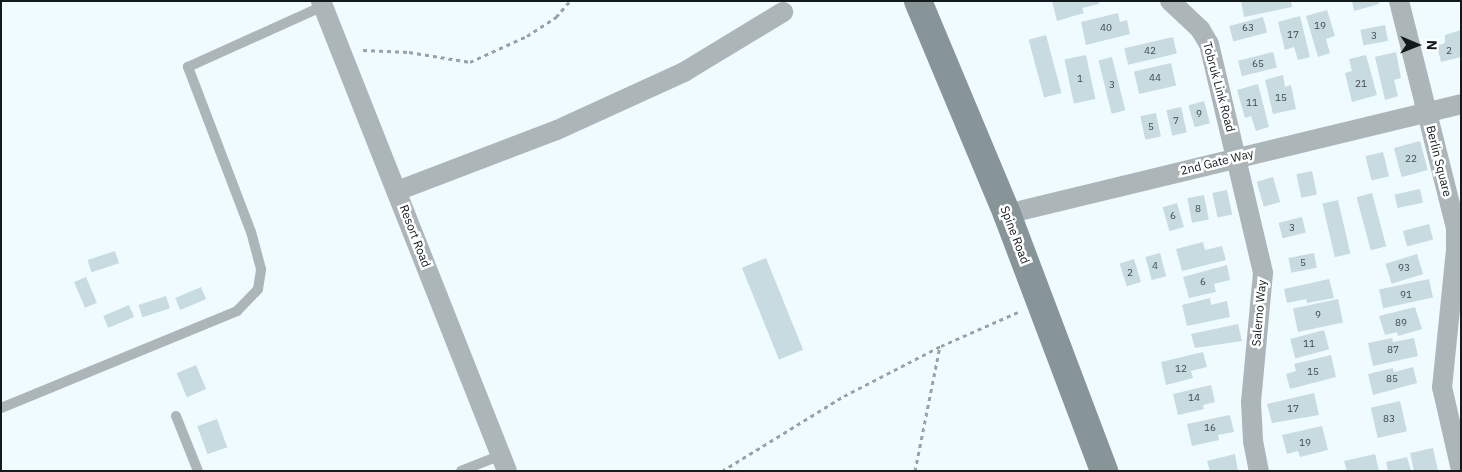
<!DOCTYPE html>
<style>
body{margin:0}
#map{position:relative;width:1462px;height:472px;overflow:hidden;background:#effbff;font-family:"IBM Plex Sans",sans-serif}
div>[style]{position:absolute}
.building>*{inset:0;background:#c7dbe1;transform-origin:0 0}
.path>*{height:3px;margin-top:-1.5px;transform-origin:0;background:repeating-linear-gradient(90deg,#98a2a5 0 4px,transparent 0 8px)}
.lane>*{height:10px;margin:-5px;padding:0 5px;transform-origin:5px;border-radius:5px;background:#acb5b8}
.street>*{height:20px;margin:-10px;padding:0 10px;transform-origin:10px;border-radius:10px;background:#acb5b8}
.secondary>*{height:28px;margin:-14px;padding:0 14px;transform-origin:14px;border-radius:14px;background:#879498}
span{translate:-50% -50%;white-space:nowrap;text-align:center;line-height:1.15;-webkit-text-stroke:5px #fff;paint-order:stroke}
.number-label{font-size:10px;color:#404a4d}
.number-label span{-webkit-text-stroke-width:0}
.street-label{font-size:12px;color:#131a1c}
.frame{position:absolute;inset:0;border:2px solid #131a1c;pointer-events:none}
.north{position:absolute;left:1392px;top:20px;width:50px;height:50px;-webkit-text-stroke:4px #fff;paint-order:stroke;rotate:91deg;font-size:14px;font-weight:700;line-height:20px;text-align:center;color:#131a1c}
.north::after{content:'';display:block;margin:auto;width:18px;height:22px;background:#131a1c;clip-path:polygon(50% 0,100% 100%,50% 72%,0 100%)}
</style>
<div id="map">
<div class="building">
<div style="clip-path:polygon(1052px 1px,1099px 1px,1099px 4px,1082px 8px,1084px 13px,1057px 21px)"></div>
<div style="clip-path:polygon(1241px 1px,1291px 1px,1292px 7px,1244px 17px)"></div>
<div style="clip-path:polygon(1352px 1px,1379px 1px,1379px 4px,1354px 11px)"></div>
<div style="clip-path:polygon(1327px 10px,1335px 36px,1326px 39px,1330px 53px,1318px 57px,1306px 16px)"></div>
<div style="clip-path:polygon(1118px 13px,1120px 22px,1127px 20px,1130px 34px,1086px 45px,1081px 22px)"></div>
<div style="clip-path:polygon(1300px 16px,1310px 57px,1298px 60px,1294px 47px,1285px 50px,1278px 22px)"></div>
<div style="left:1263px;top:17px;width:16px;height:35px;rotate:75deg"></div>
<div style="left:1385px;top:25px;width:16px;height:25px;rotate:79deg"></div>
<div style="clip-path:polygon(1461px 30px,1461px 57px,1441px 62px,1437px 46px,1445px 43px,1445px 35px)"></div>
<div style="left:1046px;top:35px;width:60px;height:18px;rotate:75deg"></div>
<div style="left:1173px;top:37px;width:17px;height:50px;rotate:77deg"></div>
<div style="left:1273px;top:52px;width:16px;height:36px;rotate:76deg"></div>
<div style="clip-path:polygon(1396px 52px,1401px 78px,1394px 80px,1398px 96px,1385px 100px,1375px 57px)"></div>
<div style="left:1086px;top:55px;width:45px;height:22px;rotate:78deg"></div>
<div style="clip-path:polygon(1366px 55px,1377px 95px,1352px 102px,1345px 73px,1352px 71px,1349px 59px)"></div>
<div style="left:1112px;top:57px;width:55px;height:14px;rotate:76deg"></div>
<div style="left:1171px;top:63px;width:23px;height:38px;rotate:77deg"></div>
<div style="clip-path:polygon(1283px 75px,1285px 87px,1291px 85px,1296px 109px,1273px 114px,1265px 80px)"></div>
<div style="clip-path:polygon(1258px 84px,1269px 127px,1256px 131px,1251px 116px,1245px 118px,1237px 90px)"></div>
<div style="left:1204px;top:101px;width:23px;height:16px;rotate:75deg"></div>
<div style="left:1181px;top:107px;width:26px;height:15px;rotate:77deg"></div>
<div style="left:1156px;top:113px;width:24px;height:16px;rotate:78deg"></div>
<div style="left:1420px;top:141px;width:30px;height:27px;rotate:75deg"></div>
<div style="left:1383px;top:152px;width:25px;height:18px;rotate:76deg"></div>
<div style="left:1312px;top:171px;width:24px;height:16px;rotate:78deg"></div>
<div style="left:1273px;top:177px;width:26px;height:17px;rotate:74deg"></div>
<div style="left:1420px;top:189px;width:14px;height:26px;rotate:78deg"></div>
<div style="left:1227px;top:190px;width:25px;height:15px;rotate:78deg"></div>
<div style="left:1372px;top:193px;width:55px;height:16px;rotate:75deg"></div>
<div style="left:1204px;top:195px;width:25px;height:17px;rotate:79deg"></div>
<div style="left:1338px;top:200px;width:55px;height:16px;rotate:77deg"></div>
<div style="left:1177px;top:203px;width:25px;height:15px;rotate:74deg"></div>
<div style="left:1302px;top:217px;width:16px;height:24px;rotate:76deg"></div>
<div style="left:1429px;top:224px;width:16px;height:27px;rotate:75deg"></div>
<div style="clip-path:polygon(1203px 242px,1205px 250px,1222px 246px,1226px 260px,1182px 271px,1176px 249px)"></div>
<div style="left:115px;top:251px;width:13px;height:29px;rotate:72deg"></div>
<div style="left:1160px;top:253px;width:24px;height:15px;rotate:75deg"></div>
<div style="left:1314px;top:253px;width:15px;height:26px;rotate:79deg"></div>
<div style="left:1417px;top:254px;width:21px;height:33px;rotate:73deg"></div>
<div style="left:766px;top:258px;width:99px;height:26px;rotate:68deg"></div>
<div style="left:1134px;top:259px;width:24px;height:15px;rotate:73deg"></div>
<div style="clip-path:polygon(1227px 265px,1230px 280px,1214px 284px,1216px 292px,1189px 298px,1183px 277px)"></div>
<div style="left:86px;top:277px;width:28px;height:13px;rotate:67deg"></div>
<div style="clip-path:polygon(1329px 279px,1334px 298px,1307px 303px,1306px 299px,1287px 303px,1284px 289px)"></div>
<div style="left:1429px;top:279px;width:19px;height:51px;rotate:78deg"></div>
<div style="left:201px;top:287px;width:13px;height:28px;rotate:67deg"></div>
<div style="left:166px;top:296px;width:13px;height:29px;rotate:72deg"></div>
<div style="clip-path:polygon(1210px 298px,1211px 305px,1227px 301px,1230px 317px,1187px 326px,1182px 305px)"></div>
<div style="left:1338px;top:299px;width:24px;height:46px;rotate:78deg"></div>
<div style="left:129px;top:305px;width:13px;height:28px;rotate:67deg"></div>
<div style="clip-path:polygon(1415px 307px,1422px 329px,1398px 336px,1397px 332px,1385px 335px,1379px 316px)"></div>
<div style="clip-path:polygon(1238px 324px,1242px 341px,1195px 348px,1191px 334px)"></div>
<div style="left:1324px;top:330px;width:20px;height:35px;rotate:75deg"></div>
<div style="clip-path:polygon(1392px 338px,1393px 342px,1414px 338px,1418px 356px,1373px 366px,1368px 343px)"></div>
<div style="clip-path:polygon(1203px 352px,1207px 367px,1191px 371px,1193px 378px,1166px 385px,1161px 362px)"></div>
<div style="clip-path:polygon(1331px 355px,1336px 377px,1290px 389px,1286px 374px,1296px 371px,1294px 364px)"></div>
<div style="left:196px;top:365px;width:26px;height:21px;rotate:67deg"></div>
<div style="clip-path:polygon(1413px 367px,1417px 383px,1373px 395px,1368px 374px,1393px 368px,1394px 372px)"></div>
<div style="clip-path:polygon(1211px 385px,1215px 402px,1203px 405px,1204px 409px,1178px 415px,1173px 394px)"></div>
<div style="clip-path:polygon(1314px 393px,1319px 415px,1272px 423px,1267px 404px)"></div>
<div style="left:1400px;top:401px;width:31px;height:30px;rotate:77deg"></div>
<div style="clip-path:polygon(1230px 415px,1234px 432px,1218px 435px,1219px 440px,1192px 446px,1187px 424px)"></div>
<div style="left:217px;top:419px;width:30px;height:21px;rotate:70deg"></div>
<div style="clip-path:polygon(1322px 426px,1328px 450px,1300px 457px,1298px 451px,1287px 454px,1282px 435px)"></div>
<div style="clip-path:polygon(1433px 448px,1438px 471px,1414px 471px,1410px 453px)"></div>
<div style="clip-path:polygon(1235px 454px,1238px 471px,1210px 471px,1207px 461px)"></div>
<div style="clip-path:polygon(1375px 454px,1379px 471px,1347px 471px,1344px 461px)"></div>
<div style="clip-path:polygon(1407px 457px,1411px 471px,1388px 471px,1386px 462px)"></div>
</div>
<div class="path">
<div style="left:363px;top:50px;width:46px;rotate:2.5deg"></div>
<div style="left:409px;top:52px;width:62px;rotate:9.3deg"></div>
<div style="left:470px;top:62px;width:63px;rotate:-24.5deg"></div>
<div style="left:527px;top:36px;width:35px;rotate:-33deg"></div>
<div style="left:556px;top:17px;width:21px;rotate:-49deg"></div>
<div style="left:722px;top:471px;width:143px;rotate:-31.6deg"></div>
<div style="left:844px;top:396px;width:109px;rotate:-27.3deg"></div>
<div style="left:941px;top:346px;width:84px;rotate:-23.8deg"></div>
<div style="left:915px;top:471px;width:127px;rotate:-78.7deg"></div>
</div>
<div class="lane">
<div style="left:1px;top:408px;width:255px;rotate:-22.3deg"></div>
<div style="left:237px;top:311px;width:30px;rotate:-46deg"></div>
<div style="left:258px;top:289px;width:20px;rotate:-81deg"></div>
<div style="left:261px;top:269px;width:38px;rotate:-105deg"></div>
<div style="left:251px;top:232px;width:177px;rotate:-110.9deg"></div>
<div style="left:188px;top:67px;width:148px;rotate:-24.3deg"></div>
<div style="left:176px;top:416px;width:59px;rotate:68.2deg"></div>
<div style="left:461px;top:471px;width:43px;rotate:-21.8deg"></div>
</div>
<div class="street">
<div style="left:321px;top:1px;width:505px;rotate:68.41deg"></div>
<div style="left:1170px;top:1px;width:41px;rotate:43deg"></div>
<div style="left:1200px;top:29px;width:17px;rotate:59deg"></div>
<div style="left:1209px;top:44px;width:235px;rotate:76.7deg"></div>
<div style="left:1263px;top:273px;width:130px;rotate:95.3deg"></div>
<div style="left:1251px;top:402px;width:39px;rotate:87deg"></div>
<div style="left:1253px;top:441px;width:31px;rotate:79deg"></div>
<div style="left:1399px;top:1px;width:234px;rotate:75.9deg"></div>
<div style="left:1456px;top:228px;width:22px;rotate:90deg"></div>
<div style="left:1456px;top:250px;width:138px;rotate:95.8deg"></div>
<div style="left:1442px;top:387px;width:85px;rotate:77.1deg"></div>
<div style="left:397px;top:191px;width:171px;rotate:-20.9deg"></div>
<div style="left:557px;top:130px;width:140px;rotate:-24.5deg"></div>
<div style="left:684px;top:72px;width:116px;rotate:-31.2deg"></div>
<div style="left:1007px;top:214px;width:467px;rotate:-13.6deg"></div>
</div>
<div class="secondary">
<div style="left:918px;top:1px;width:231px;rotate:67.3deg"></div>
<div style="left:1007px;top:214px;width:275px;rotate:69.3deg"></div>
</div>
<div class="number-label">
<span style="left:1320px;top:26px">19</span>
<span style="left:1106px;top:28px">40</span>
<span style="left:1248px;top:28px">63</span>
<span style="left:1293px;top:35px">17</span>
<span style="left:1374px;top:36px">3</span>
<span style="left:1150px;top:51px">42</span>
<span style="left:1449px;top:51px">2</span>
<span style="left:1258px;top:64px">65</span>
<span style="left:1155px;top:78px">44</span>
<span style="left:1080px;top:79px">1</span>
<span style="left:1361px;top:84px">21</span>
<span style="left:1112px;top:85px">3</span>
<span style="left:1281px;top:98px">15</span>
<span style="left:1252px;top:103px">11</span>
<span style="left:1199px;top:114px">9</span>
<span style="left:1176px;top:121px">7</span>
<span style="left:1151px;top:127px">5</span>
<span style="left:1411px;top:159px">22</span>
<span style="left:1198px;top:209px">8</span>
<span style="left:1173px;top:216px">6</span>
<span style="left:1292px;top:228px">3</span>
<span style="left:1303px;top:263px">5</span>
<span style="left:1155px;top:266px">4</span>
<span style="left:1404px;top:268px">93</span>
<span style="left:1130px;top:273px">2</span>
<span style="left:1203px;top:282px">6</span>
<span style="left:1406px;top:295px">91</span>
<span style="left:1318px;top:315px">9</span>
<span style="left:1401px;top:323px">89</span>
<span style="left:1309px;top:344px">11</span>
<span style="left:1393px;top:350px">87</span>
<span style="left:1181px;top:369px">12</span>
<span style="left:1313px;top:372px">15</span>
<span style="left:1392px;top:379px">85</span>
<span style="left:1194px;top:398px">14</span>
<span style="left:1293px;top:409px">17</span>
<span style="left:1389px;top:419px">83</span>
<span style="left:1210px;top:428px">16</span>
<span style="left:1305px;top:443px">19</span>
</div>
<div class="street-label">
<span style="left:1219px;top:87px;rotate:75deg">Tobruk Link Road</span>
<span style="left:1439px;top:161px;rotate:76deg">Berlin Square</span>
<span style="left:1217px;top:162px;rotate:-14deg">2nd Gate Way</span>
<span style="left:1015px;top:235px;rotate:69deg">Spine Road</span>
<span style="left:415px;top:236px;rotate:69deg">Resort Road</span>
<span style="left:1259px;top:313px;rotate:-85deg">Salerno Way</span>
</div>
<div class="frame"></div>
<div class="north">N</div>
</div>
